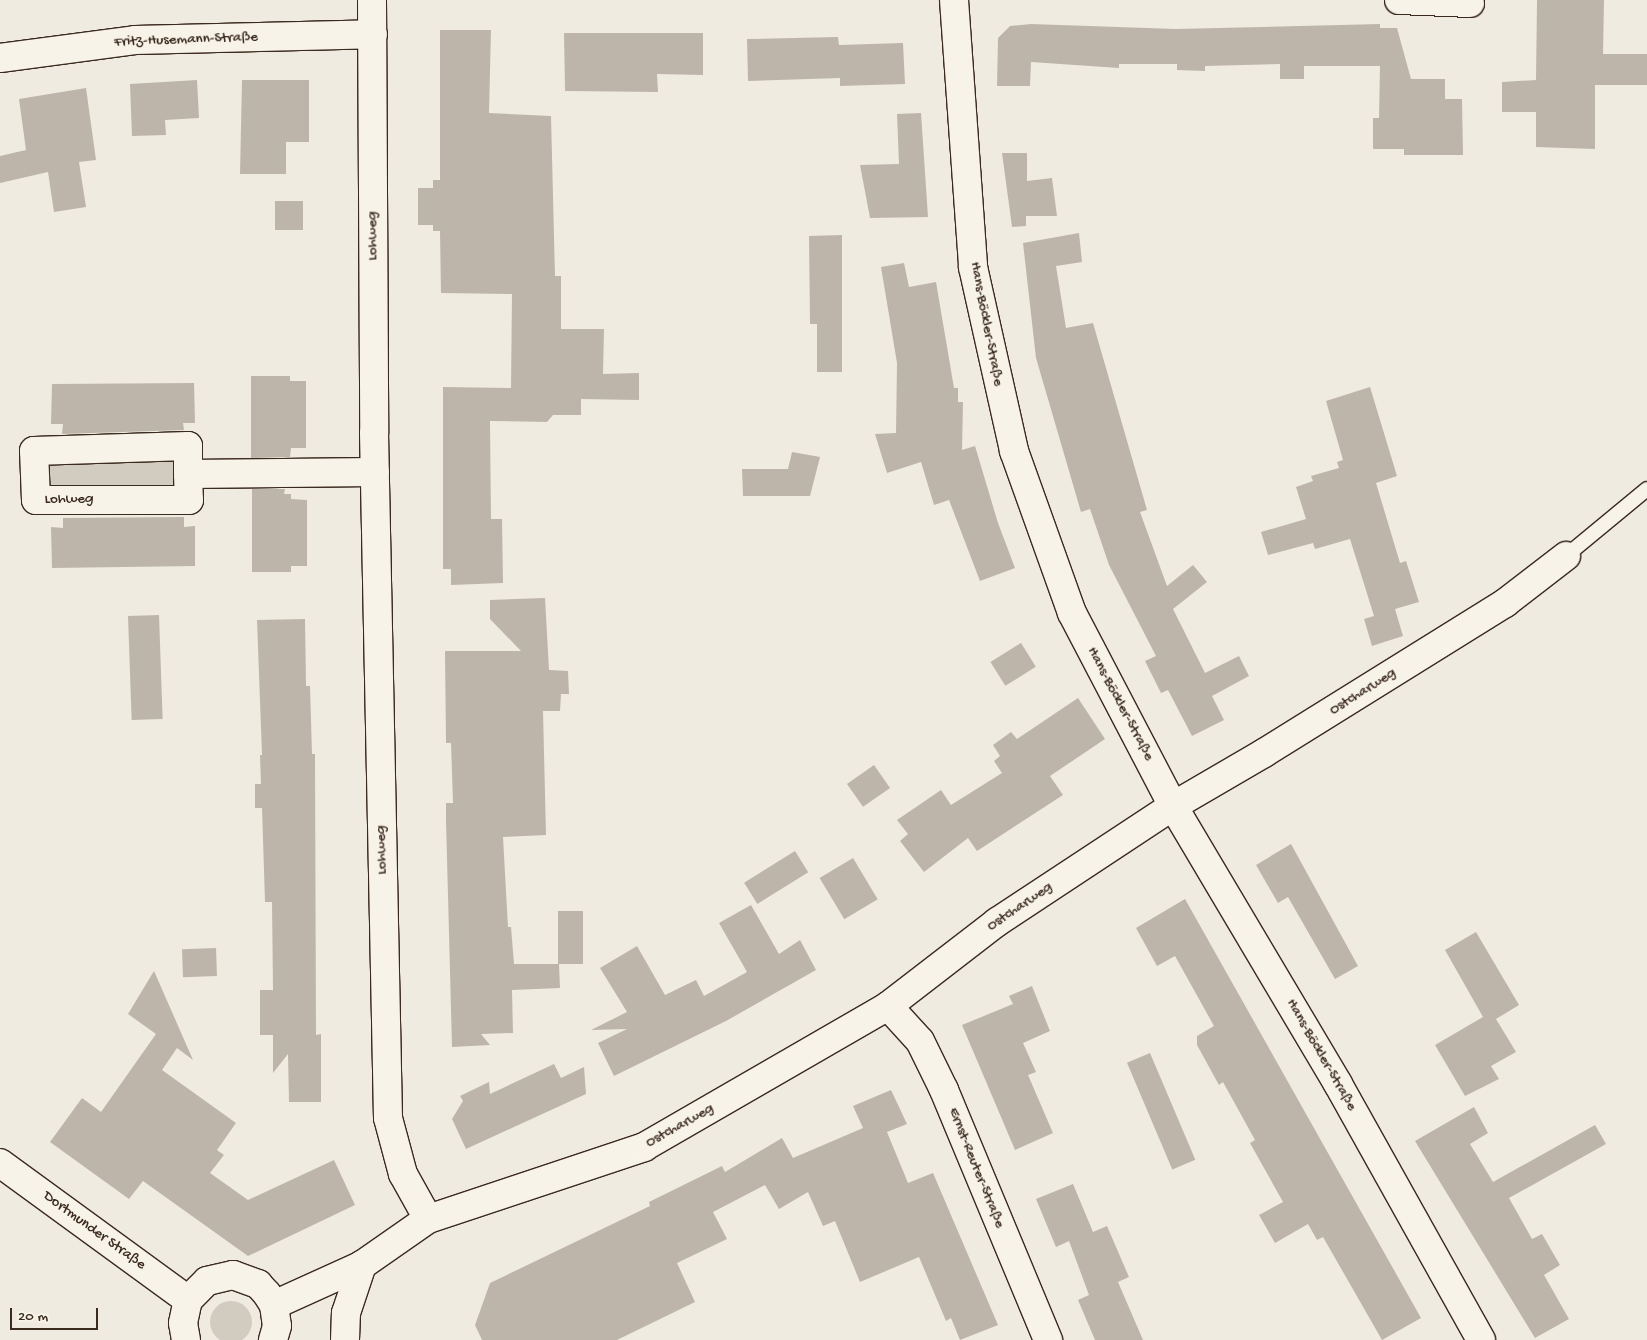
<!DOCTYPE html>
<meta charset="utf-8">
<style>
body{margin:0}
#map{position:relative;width:1647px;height:1340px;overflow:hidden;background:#efebe0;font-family:"Gochi Hand",sans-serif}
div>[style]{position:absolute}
.green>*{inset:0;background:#d1cbc0;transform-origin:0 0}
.round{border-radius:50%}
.building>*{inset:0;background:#bdb5aa;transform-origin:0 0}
.roads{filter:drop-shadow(1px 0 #3b2a1e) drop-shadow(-1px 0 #3b2a1e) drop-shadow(0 1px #3b2a1e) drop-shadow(0 -1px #3b2a1e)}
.service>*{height:14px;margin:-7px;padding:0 7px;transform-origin:7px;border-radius:7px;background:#f7f3e8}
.minor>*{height:28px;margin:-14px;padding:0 14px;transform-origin:14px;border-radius:14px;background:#f7f3e8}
.secondary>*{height:28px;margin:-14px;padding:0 14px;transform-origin:14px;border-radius:14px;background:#f7f3e8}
span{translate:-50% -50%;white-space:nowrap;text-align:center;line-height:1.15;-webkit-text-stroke:4px #f7f3e8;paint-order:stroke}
.street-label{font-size:15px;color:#3b2a1e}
.scale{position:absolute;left:10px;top:1308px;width:88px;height:22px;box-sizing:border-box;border:2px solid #3b2a1e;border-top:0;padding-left:6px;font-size:15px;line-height:18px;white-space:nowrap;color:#3b2a1e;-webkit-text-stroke:4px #f7f3e8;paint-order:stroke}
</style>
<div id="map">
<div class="green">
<div style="left:44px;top:460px;width:130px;height:31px"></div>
<div class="round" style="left:210px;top:1301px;width:42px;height:42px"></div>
</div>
<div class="building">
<div style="clip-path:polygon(1537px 0,1604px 0,1603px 54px,1647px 54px,1647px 85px,1595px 85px,1595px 149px,1536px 147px,1536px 112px,1502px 112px,1502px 82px,1536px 80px)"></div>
<div style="clip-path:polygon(1031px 24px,1176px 29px,1380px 24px,1380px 28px,1397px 28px,1411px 79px,1445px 79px,1445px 99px,1462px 99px,1463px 155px,1404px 155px,1404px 149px,1373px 149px,1373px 118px,1379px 118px,1380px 66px,1304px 66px,1304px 79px,1280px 79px,1280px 64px,1205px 66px,1205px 71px,1177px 70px,1177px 64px,1119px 64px,1119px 68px,1031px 62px,1030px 86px,997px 86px,998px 38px,1010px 26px)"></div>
<div style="clip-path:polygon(440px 30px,491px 30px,489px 113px,551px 116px,555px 276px,561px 276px,561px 329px,604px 329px,603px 374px,639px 373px,639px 400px,581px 399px,581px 415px,553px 415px,547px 422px,490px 421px,491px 519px,502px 519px,503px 583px,451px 585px,451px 569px,443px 569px,443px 387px,511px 388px,512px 294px,441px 293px,440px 231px,433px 231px,433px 225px,418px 225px,418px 188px,433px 188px,433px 180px,440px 180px)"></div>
<div style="clip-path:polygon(564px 33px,703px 33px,703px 75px,657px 74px,658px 92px,565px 91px)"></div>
<div style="clip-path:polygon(838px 37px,839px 45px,903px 43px,905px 84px,840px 86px,840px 78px,748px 81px,747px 39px)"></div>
<div style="clip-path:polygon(197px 80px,199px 118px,165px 120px,166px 135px,132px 136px,130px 84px)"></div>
<div style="clip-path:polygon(242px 80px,309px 80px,309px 142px,286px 142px,286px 174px,240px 174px)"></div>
<div style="clip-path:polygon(86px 88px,96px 160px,79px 162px,86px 207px,54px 212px,48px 172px,0 183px,0 156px,26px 150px,19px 99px)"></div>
<div style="clip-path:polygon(921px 113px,928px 217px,870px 218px,860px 165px,899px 164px,897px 114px)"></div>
<div style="clip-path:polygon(1002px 153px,1027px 153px,1027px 181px,1052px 178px,1057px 216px,1026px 216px,1026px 226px,1012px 227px)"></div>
<div style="left:303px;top:201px;width:29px;height:28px;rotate:90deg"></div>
<div style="clip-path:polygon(1079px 233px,1082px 262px,1056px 266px,1066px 328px,1093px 323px,1147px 510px,1140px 512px,1167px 586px,1193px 565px,1207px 582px,1173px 609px,1205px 673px,1239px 656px,1249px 676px,1212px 696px,1224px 720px,1192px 736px,1168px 690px,1161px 693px,1145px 661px,1156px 656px,1109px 565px,1090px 509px,1081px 512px,1036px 358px,1023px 243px)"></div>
<div style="clip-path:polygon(842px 235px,842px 372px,817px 372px,817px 324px,810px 324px,809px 236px)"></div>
<div style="clip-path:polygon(904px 263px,909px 287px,936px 282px,954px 388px,958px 388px,958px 402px,963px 402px,962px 450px,975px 446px,998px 523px,1015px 568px,980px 581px,949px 500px,934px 505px,921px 462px,887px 473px,875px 434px,896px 433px,897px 363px,881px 267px)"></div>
<div style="clip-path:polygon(251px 376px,290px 376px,290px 381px,306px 381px,306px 448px,291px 448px,290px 457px,251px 458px)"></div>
<div style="clip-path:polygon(194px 383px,195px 423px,183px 423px,184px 430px,62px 434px,63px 424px,51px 424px,52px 384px)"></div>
<div style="clip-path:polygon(1370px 387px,1397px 476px,1376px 483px,1400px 563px,1406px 561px,1419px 602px,1395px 609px,1403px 636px,1372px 646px,1364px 619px,1374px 616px,1350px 539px,1315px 549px,1313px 543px,1268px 555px,1261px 532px,1306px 519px,1296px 487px,1313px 481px,1311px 476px,1339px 468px,1337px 462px,1343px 460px,1326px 401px)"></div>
<div style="clip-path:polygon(792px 452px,820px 457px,810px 496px,743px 496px,742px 469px,788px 469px)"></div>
<div style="clip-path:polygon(252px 489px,285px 489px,284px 494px,291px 494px,291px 499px,307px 500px,307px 566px,291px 566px,291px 572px,252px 572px)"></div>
<div style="clip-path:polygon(184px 517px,184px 527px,195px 526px,195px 566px,52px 568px,51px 527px,63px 528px,63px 518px)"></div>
<div style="clip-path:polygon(545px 598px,549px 670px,568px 671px,569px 694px,561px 694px,560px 711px,543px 711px,546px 835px,503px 837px,508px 927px,511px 927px,514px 964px,559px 964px,560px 988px,512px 990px,513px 1033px,481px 1034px,490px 1045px,452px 1047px,446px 820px,446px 803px,453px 803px,451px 743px,446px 743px,445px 651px,521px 651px,490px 619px,490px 600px)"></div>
<div style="left:159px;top:615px;width:104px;height:31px;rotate:88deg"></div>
<div style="clip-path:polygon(305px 619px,306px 686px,310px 686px,312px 754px,315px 754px,316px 1035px,321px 1034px,321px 1102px,289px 1102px,288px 1054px,273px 1073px,273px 1035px,260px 1035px,260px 990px,273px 990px,272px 902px,265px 902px,262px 808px,255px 808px,255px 784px,261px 784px,260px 755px,262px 755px,257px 620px)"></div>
<div style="left:1021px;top:643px;width:28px;height:36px;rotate:58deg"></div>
<div style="clip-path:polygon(1078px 698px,1105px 739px,1050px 776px,1063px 795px,977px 851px,968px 838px,924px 872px,900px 841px,908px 834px,897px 820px,941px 790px,951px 805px,1002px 773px,994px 761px,1000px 756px,993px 745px,1011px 732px,1017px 739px)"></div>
<div style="left:874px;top:765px;width:28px;height:33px;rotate:55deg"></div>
<div style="clip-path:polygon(1291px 844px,1358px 966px,1335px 979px,1288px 897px,1278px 903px,1256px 865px)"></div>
<div style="left:795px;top:851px;width:25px;height:60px;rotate:58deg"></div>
<div style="left:853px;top:858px;width:48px;height:39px;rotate:59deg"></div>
<div style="clip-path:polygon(1185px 899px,1421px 1318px,1382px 1340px,1323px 1237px,1317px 1240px,1308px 1224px,1275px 1243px,1259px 1215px,1283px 1202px,1250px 1143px,1255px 1140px,1223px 1082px,1219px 1085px,1197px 1045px,1197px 1036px,1214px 1026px,1175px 956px,1157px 966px,1136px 928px)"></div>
<div style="clip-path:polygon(751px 905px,779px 954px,800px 940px,816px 970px,726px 1021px,614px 1076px,598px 1043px,627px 1029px,591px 1030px,627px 1012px,600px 968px,637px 946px,665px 995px,696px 980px,704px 996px,747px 972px,719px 923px)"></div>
<div style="left:583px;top:911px;width:53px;height:25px;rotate:90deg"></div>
<div style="clip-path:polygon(1476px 932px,1519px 1005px,1496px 1019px,1516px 1052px,1491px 1066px,1499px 1079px,1465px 1096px,1435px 1045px,1483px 1017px,1445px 950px)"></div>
<div style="left:216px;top:948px;width:28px;height:34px;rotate:88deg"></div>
<div style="clip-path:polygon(154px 971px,193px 1060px,177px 1048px,162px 1070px,236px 1123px,217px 1150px,224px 1155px,210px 1173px,248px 1200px,334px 1160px,355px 1205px,248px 1256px,143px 1181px,129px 1199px,50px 1142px,82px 1098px,101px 1112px,156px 1034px,128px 1014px)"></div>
<div style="clip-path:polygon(1032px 986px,1050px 1031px,1023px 1043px,1036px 1072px,1028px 1075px,1053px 1133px,1015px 1150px,962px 1025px,1013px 1004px,1009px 996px)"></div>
<div style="left:1150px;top:1053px;width:116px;height:25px;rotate:67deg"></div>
<div style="clip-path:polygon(554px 1064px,561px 1078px,584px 1067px,586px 1094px,466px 1149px,452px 1119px,463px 1101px,460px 1096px,489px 1082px,490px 1094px)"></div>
<div style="clip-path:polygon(891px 1090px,907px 1124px,887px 1132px,908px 1183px,933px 1173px,998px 1325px,960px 1340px,951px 1318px,946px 1321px,919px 1257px,860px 1282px,835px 1221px,823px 1226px,808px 1192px,779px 1209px,765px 1185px,713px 1212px,727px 1239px,677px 1263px,695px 1302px,617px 1340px,482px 1340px,475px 1325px,490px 1283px,650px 1206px,649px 1202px,722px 1166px,725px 1172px,782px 1138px,793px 1158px,863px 1128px,853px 1106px)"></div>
<div style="clip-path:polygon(1474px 1107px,1488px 1133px,1470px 1144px,1493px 1182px,1595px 1125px,1606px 1144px,1509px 1198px,1532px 1239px,1542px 1234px,1560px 1265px,1544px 1275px,1569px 1319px,1535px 1338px,1415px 1141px)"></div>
<div style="clip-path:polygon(1073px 1184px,1093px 1232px,1107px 1226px,1129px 1277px,1118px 1282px,1143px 1340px,1095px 1340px,1078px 1300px,1089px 1295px,1069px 1241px,1056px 1247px,1036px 1199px)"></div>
</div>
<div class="roads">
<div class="service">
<div style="left:1566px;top:556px;width:105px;rotate:-39.6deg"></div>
</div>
<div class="minor">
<div style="left:372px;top:0;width:433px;rotate:89.7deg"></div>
<div style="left:374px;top:433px;width:685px;rotate:88.83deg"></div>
<div style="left:388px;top:1118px;width:58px;rotate:75deg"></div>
<div style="left:403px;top:1174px;width:51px;rotate:60.9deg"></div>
<div style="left:954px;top:0;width:268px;rotate:85.9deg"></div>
<div style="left:973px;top:267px;width:189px;rotate:77.4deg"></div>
<div style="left:1014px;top:451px;width:172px;rotate:70.3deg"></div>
<div style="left:1072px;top:613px;width:218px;rotate:62.4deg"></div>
<div style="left:1173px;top:806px;width:323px;rotate:59.3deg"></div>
<div style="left:1338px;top:1084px;width:293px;rotate:60.8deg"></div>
<div style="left:1399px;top:0;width:71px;rotate:2.4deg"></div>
<div style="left:0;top:58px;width:136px;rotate:-7.6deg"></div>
<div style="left:135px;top:40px;width:238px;rotate:-1.4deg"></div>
<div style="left:188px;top:474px;width:26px;rotate:88deg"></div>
<div style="left:189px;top:500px;width:153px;rotate:180deg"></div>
<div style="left:36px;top:500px;width:49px;rotate:-92.3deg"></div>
<div style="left:34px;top:451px;width:154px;rotate:-1.9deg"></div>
<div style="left:188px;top:446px;width:28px;rotate:90deg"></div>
<div style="left:188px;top:474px;width:187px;rotate:-0.6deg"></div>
<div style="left:888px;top:1006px;width:47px;rotate:47.6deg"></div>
<div style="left:920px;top:1041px;width:55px;rotate:63.9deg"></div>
<div style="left:944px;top:1090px;width:271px;rotate:67.4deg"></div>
<div style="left:274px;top:1305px;width:97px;rotate:-24.4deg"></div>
<div style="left:362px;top:1265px;width:80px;rotate:-34.9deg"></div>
<div style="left:428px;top:1219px;width:228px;rotate:-18.4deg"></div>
<div style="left:644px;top:1147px;width:282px;rotate:-30deg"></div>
<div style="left:888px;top:1006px;width:138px;rotate:-37.6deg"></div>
<div style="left:997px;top:922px;width:211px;rotate:-33.4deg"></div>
<div style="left:1173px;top:806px;width:105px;rotate:-30.2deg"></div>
<div style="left:1264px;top:753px;width:284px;rotate:-31.9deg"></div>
<div style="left:1505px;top:603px;width:77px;rotate:-37.6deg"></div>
<div style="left:345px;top:1340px;width:27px;rotate:-88deg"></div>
<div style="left:346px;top:1313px;width:51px;rotate:-71.6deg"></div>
</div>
<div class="secondary">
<div style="left:0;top:1163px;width:233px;rotate:36.1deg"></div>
<div style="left:186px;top:1340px;width:17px;rotate:-100deg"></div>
<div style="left:183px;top:1323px;width:24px;rotate:-78deg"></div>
<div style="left:188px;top:1300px;width:27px;rotate:-45deg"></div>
<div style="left:207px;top:1281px;width:27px;rotate:-13deg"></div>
<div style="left:233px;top:1275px;width:27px;rotate:20deg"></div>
<div style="left:258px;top:1284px;width:13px;rotate:48deg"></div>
<div style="left:267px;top:1294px;width:13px;rotate:58deg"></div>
<div style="left:274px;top:1305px;width:21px;rotate:82deg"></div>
<div style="left:277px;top:1326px;width:15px;rotate:106deg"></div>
</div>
</div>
<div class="street-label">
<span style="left:186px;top:40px;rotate:-2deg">Fritz-Husemann-Straße</span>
<span style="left:373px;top:236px;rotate:-90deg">Lohweg</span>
<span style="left:986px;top:324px;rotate:79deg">Hans-Böckler-Straße</span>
<span style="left:69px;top:500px">Lohweg</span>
<span style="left:1363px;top:692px;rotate:-32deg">Ostcharweg</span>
<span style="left:1120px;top:704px;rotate:62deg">Hans-Böckler-Straße</span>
<span style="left:382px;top:850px;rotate:-91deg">Lohweg</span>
<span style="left:1020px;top:907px;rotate:-34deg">Ostcharweg</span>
<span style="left:1321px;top:1055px;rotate:60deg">Hans-Böckler-Straße</span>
<span style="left:680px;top:1126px;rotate:-29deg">Ostcharweg</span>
<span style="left:976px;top:1168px;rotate:68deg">Ernst-Reuter-Straße</span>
<span style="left:94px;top:1231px;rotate:36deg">Dortmunder Straße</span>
</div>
<div class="scale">20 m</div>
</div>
